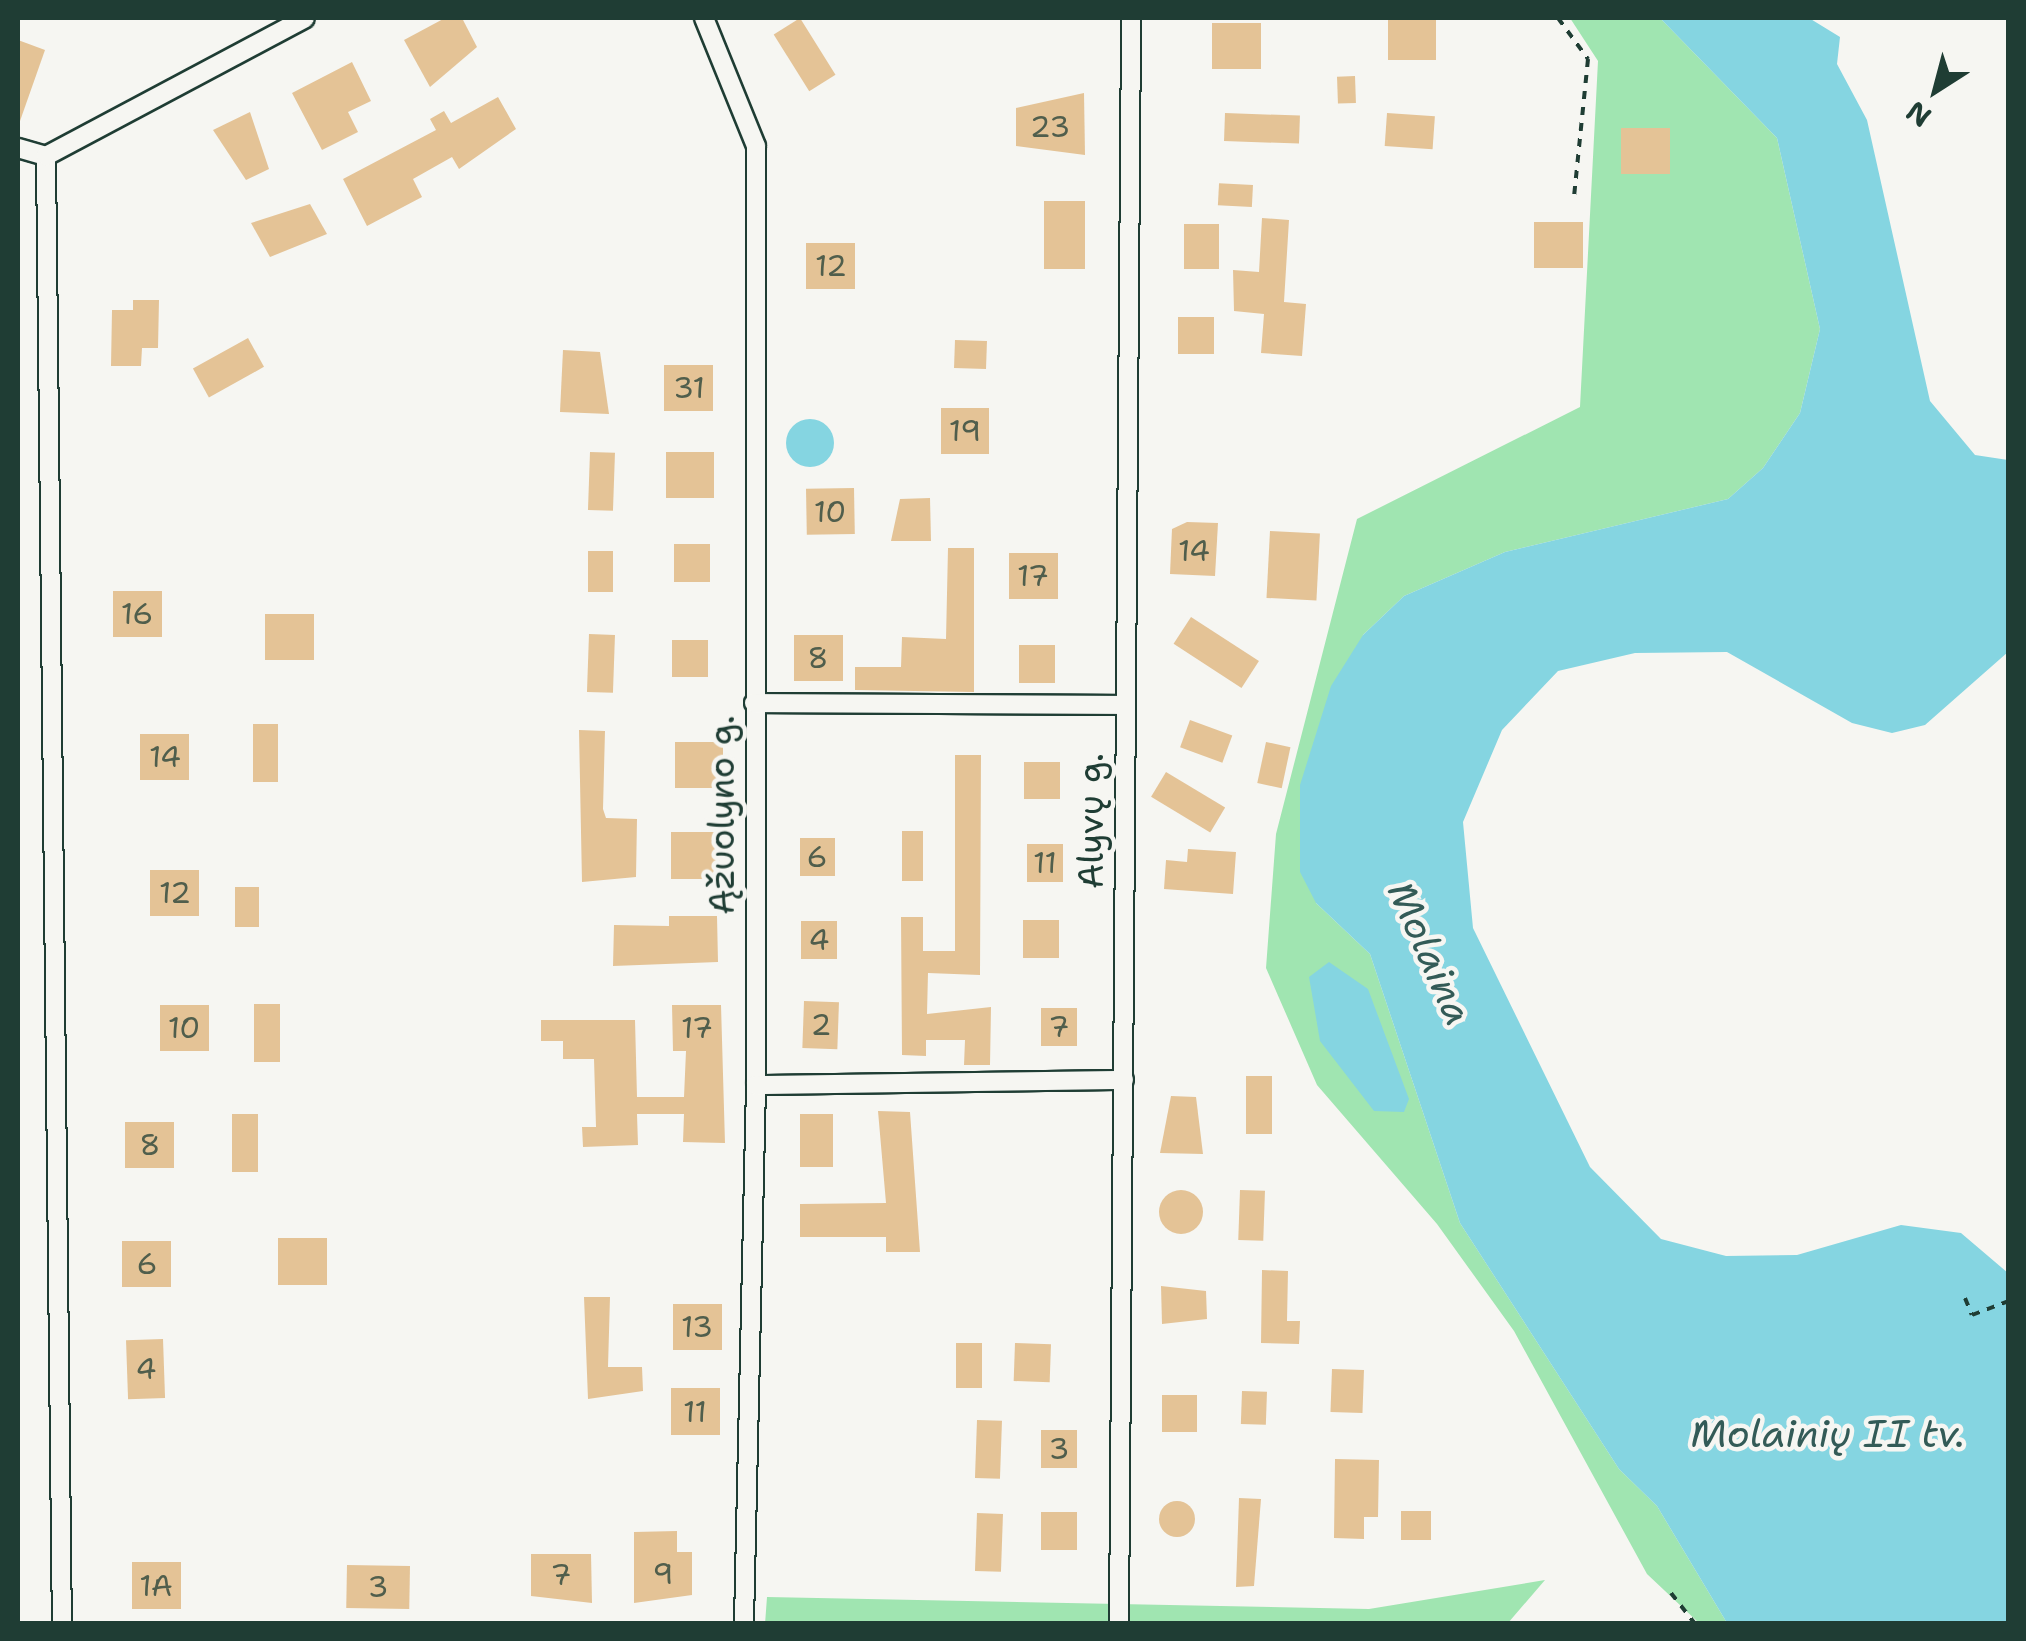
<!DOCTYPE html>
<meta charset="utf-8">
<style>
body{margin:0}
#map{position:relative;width:2026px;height:1641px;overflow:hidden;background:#f6f6f2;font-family:"Shantell Sans",sans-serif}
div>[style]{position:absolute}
.green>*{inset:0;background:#a0e5b1}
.water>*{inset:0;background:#85d5e1}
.round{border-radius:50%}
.building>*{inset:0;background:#e4c396;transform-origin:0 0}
.path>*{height:4px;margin-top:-2px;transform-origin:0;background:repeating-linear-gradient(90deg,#1f3d34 0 8px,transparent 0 16px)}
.roads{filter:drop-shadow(2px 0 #1f3d34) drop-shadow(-2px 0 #1f3d34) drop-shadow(0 2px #1f3d34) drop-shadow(0 -2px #1f3d34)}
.minor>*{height:18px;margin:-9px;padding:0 9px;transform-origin:9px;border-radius:9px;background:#f6f6f2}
span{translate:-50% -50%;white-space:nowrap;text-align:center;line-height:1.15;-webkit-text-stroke:9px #f6f6f2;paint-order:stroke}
.number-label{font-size:30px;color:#505e4c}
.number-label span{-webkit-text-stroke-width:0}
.street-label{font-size:35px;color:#1f3d34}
.water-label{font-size:38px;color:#335b57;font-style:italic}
.frame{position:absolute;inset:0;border:20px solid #1f3d34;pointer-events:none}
.north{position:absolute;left:1886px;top:40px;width:100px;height:100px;-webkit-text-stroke:8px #f6f6f2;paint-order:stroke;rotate:216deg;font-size:28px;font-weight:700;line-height:40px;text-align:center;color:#1f3d34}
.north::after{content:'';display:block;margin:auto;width:35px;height:45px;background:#1f3d34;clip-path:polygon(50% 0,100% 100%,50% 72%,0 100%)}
</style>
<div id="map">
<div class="green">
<div style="clip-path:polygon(1570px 18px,1660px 18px,1777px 138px,1820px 329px,1800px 413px,1763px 468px,1728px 499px,1505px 552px,1404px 596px,1363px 635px,1316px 903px,1370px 954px,1460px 1223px,1619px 1469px,1657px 1506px,1727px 1623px,1699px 1623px,1647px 1574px,1514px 1331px,1437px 1224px,1317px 1085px,1266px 968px,1276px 834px,1357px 519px,1580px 407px,1598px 61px)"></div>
<div style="clip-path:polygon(1545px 1580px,1508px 1623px,765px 1624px,767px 1597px,1369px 1609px)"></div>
</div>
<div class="water">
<div style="clip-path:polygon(1660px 18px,1809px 18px,1840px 37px,1837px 64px,1867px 120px,1930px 401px,1975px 455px,2008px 460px,2008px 652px,1925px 725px,1892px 733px,1852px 723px,1727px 652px,1635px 653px,1558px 671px,1502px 730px,1463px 822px,1473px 928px,1590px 1167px,1661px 1239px,1726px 1256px,1797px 1255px,1901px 1225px,1961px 1233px,2008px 1273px,2008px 1623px,1727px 1623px,1657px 1506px,1619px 1469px,1460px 1223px,1370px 954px,1316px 903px,1300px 872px,1300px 785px,1331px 686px,1363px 635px,1404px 596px,1505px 552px,1728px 499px,1763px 468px,1800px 413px,1820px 329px,1777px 138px)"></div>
<div class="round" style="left:786px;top:419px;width:48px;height:48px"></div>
<div style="clip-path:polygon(1329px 962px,1368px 989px,1409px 1099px,1404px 1112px,1374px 1111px,1320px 1041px,1309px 977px)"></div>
</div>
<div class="building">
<div style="clip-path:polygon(445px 18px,462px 18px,477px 47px,430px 87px,404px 40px)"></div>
<div style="left:800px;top:18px;width:67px;height:31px;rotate:58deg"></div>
<div style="left:1388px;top:18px;width:48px;height:42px"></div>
<div style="left:1212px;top:23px;width:49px;height:46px"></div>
<div style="clip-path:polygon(18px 40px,45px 50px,20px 121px,18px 120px)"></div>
<div style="clip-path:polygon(352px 62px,371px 101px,348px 112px,358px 132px,322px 150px,292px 93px)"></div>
<div style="left:1355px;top:76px;width:27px;height:18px;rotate:88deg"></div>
<div style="clip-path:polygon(1084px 93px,1085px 155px,1016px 146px,1016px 108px)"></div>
<div style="clip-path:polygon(498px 97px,516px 129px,459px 169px,452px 157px,413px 179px,422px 197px,367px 226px,343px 179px,436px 130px,430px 119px,444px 111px,451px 123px)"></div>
<div style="clip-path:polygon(250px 112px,269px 169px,246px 180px,213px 130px)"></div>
<div style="left:1225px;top:113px;width:75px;height:28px;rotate:2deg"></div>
<div style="left:1387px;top:113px;width:48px;height:33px;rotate:4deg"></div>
<div style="left:1621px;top:128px;width:49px;height:46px"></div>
<div style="left:1253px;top:185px;width:22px;height:34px;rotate:93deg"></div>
<div style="left:1085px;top:201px;width:68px;height:41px;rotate:90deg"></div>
<div style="clip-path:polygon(310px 204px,327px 234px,270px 257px,251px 223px)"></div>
<div style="clip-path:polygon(1262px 218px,1289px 220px,1284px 302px,1306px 304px,1302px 356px,1261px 353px,1264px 314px,1234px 311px,1233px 270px,1259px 272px)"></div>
<div style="left:1534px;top:222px;width:49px;height:46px"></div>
<div style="left:1184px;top:224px;width:35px;height:45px"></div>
<div style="left:806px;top:243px;width:49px;height:46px"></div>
<div style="clip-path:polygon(133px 300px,159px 300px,158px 348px,142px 348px,141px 366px,111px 366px,112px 310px,133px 310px)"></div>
<div style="left:1178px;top:317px;width:36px;height:37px"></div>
<div style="left:248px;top:338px;width:33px;height:63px;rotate:61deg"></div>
<div style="left:955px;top:340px;width:32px;height:28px;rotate:2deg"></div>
<div style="clip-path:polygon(563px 350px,600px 352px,609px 414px,560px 412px)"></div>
<div style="left:664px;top:365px;width:49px;height:46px"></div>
<div style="left:941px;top:408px;width:48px;height:46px"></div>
<div style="left:590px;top:452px;width:25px;height:58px;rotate:2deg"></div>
<div style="left:666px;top:452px;width:48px;height:46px"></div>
<div style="left:854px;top:488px;width:46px;height:48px;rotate:89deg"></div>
<div style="clip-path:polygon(930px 498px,931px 541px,891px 541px,900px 499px)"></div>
<div style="clip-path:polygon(1187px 522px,1218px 523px,1215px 576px,1170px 574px,1172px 529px)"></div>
<div style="left:1270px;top:531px;width:50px;height:67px;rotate:3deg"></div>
<div style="left:674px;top:544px;width:36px;height:38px"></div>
<div style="clip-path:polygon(948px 548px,974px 548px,974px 692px,855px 690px,855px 667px,901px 667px,902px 637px,946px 639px)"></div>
<div style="left:588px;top:551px;width:25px;height:41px"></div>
<div style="left:1009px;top:553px;width:49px;height:46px"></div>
<div style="left:113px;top:591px;width:49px;height:46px"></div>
<div style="left:265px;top:614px;width:49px;height:46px"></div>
<div style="left:1191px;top:617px;width:81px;height:32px;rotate:33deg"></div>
<div style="left:589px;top:634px;width:26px;height:58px;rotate:2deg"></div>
<div style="left:794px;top:635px;width:49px;height:46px"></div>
<div style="left:672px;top:640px;width:36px;height:37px"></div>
<div style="left:1019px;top:645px;width:36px;height:38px"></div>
<div style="left:1190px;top:720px;width:45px;height:29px;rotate:20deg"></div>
<div style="left:253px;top:724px;width:25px;height:58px"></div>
<div style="clip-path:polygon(579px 730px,605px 731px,603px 809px,606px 818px,637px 819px,636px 877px,582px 882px)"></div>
<div style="left:140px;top:734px;width:49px;height:46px"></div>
<div style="left:675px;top:742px;width:48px;height:46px"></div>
<div style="left:1266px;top:742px;width:25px;height:42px;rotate:12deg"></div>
<div style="clip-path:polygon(955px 755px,981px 755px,980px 975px,928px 973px,927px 1014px,991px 1007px,990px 1065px,964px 1065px,965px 1040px,926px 1040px,926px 1056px,902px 1055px,901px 917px,923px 917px,923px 951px,955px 951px)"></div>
<div style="left:1024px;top:762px;width:36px;height:37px"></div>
<div style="left:1166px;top:772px;width:69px;height:29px;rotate:31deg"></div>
<div style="left:902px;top:831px;width:21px;height:50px"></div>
<div style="left:671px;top:832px;width:49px;height:47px"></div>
<div style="left:800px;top:838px;width:35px;height:38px"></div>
<div style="left:1027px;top:844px;width:36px;height:38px"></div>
<div style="clip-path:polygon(1188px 849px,1236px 852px,1233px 894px,1164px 889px,1166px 860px,1187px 862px)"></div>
<div style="left:150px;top:870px;width:49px;height:46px"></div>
<div style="left:235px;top:887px;width:24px;height:40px"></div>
<div style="clip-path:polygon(669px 916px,717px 916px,718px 962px,613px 966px,614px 925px,669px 926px)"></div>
<div style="left:1023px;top:920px;width:36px;height:38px"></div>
<div style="left:801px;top:921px;width:36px;height:38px"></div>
<div style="left:804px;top:1001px;width:35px;height:47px;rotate:2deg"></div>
<div style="left:254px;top:1004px;width:26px;height:58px"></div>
<div style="left:160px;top:1005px;width:49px;height:46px"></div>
<div style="clip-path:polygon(672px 1005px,721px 1005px,725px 1143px,683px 1142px,684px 1114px,637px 1114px,638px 1145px,583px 1147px,582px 1127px,596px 1127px,594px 1059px,563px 1059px,563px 1041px,541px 1041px,541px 1020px,635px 1020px,637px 1097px,684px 1097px,686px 1051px,673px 1051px)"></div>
<div style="left:1041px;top:1008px;width:36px;height:38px"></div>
<div style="left:1246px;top:1076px;width:26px;height:58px"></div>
<div style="clip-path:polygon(1171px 1096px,1196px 1097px,1203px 1154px,1160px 1153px)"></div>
<div style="clip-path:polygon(878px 1111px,910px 1112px,920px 1252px,886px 1252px,886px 1237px,800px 1237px,800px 1204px,886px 1203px)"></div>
<div style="left:232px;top:1114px;width:26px;height:58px"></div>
<div style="left:800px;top:1114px;width:33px;height:53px"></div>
<div style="left:125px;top:1122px;width:49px;height:46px"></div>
<div class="round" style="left:1159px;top:1190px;width:44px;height:44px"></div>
<div style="left:1240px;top:1190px;width:25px;height:50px;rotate:2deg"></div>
<div style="left:278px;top:1238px;width:49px;height:47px"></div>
<div style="left:122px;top:1241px;width:49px;height:46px"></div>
<div style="clip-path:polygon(1262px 1270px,1288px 1271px,1287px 1321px,1300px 1321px,1299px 1344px,1261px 1343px)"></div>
<div style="clip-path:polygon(1161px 1286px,1206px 1291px,1207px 1319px,1162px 1324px)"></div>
<div style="clip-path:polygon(584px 1297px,610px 1297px,608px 1367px,642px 1367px,643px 1391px,588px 1399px)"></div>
<div style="left:673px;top:1304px;width:49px;height:46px"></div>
<div style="left:163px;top:1339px;width:59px;height:37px;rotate:88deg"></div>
<div style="left:956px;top:1343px;width:26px;height:45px"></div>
<div style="left:1015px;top:1343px;width:36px;height:38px;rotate:2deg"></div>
<div style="left:1332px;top:1369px;width:32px;height:43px;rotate:2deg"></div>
<div style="left:720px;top:1388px;width:47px;height:49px;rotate:90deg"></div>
<div style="left:1242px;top:1391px;width:25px;height:33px;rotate:2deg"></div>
<div style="left:1162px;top:1395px;width:35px;height:37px"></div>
<div style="left:977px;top:1420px;width:25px;height:58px;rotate:2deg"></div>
<div style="left:1041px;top:1430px;width:36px;height:38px"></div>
<div style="clip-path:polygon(1335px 1459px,1379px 1460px,1378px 1517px,1364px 1517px,1364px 1539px,1334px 1538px)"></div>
<div style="clip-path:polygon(1239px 1498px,1261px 1499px,1254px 1586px,1236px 1587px)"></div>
<div class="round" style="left:1159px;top:1501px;width:36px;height:36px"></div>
<div style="left:1401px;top:1511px;width:30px;height:29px"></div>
<div style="left:1077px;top:1512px;width:38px;height:36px;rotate:90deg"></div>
<div style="left:977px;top:1513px;width:26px;height:58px;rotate:2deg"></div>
<div style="clip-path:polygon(677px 1531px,677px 1552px,692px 1552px,692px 1595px,634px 1603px,634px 1532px)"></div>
<div style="clip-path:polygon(531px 1554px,591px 1554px,592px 1603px,531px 1596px)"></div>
<div style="left:132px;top:1562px;width:49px;height:47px"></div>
<div style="left:347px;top:1565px;width:63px;height:43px;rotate:1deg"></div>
</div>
<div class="path">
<div style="left:1558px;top:18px;width:51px;rotate:53.8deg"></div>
<div style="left:1588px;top:59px;width:138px;rotate:95.8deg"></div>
<div style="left:1965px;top:1298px;width:18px;rotate:68deg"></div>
<div style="left:1972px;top:1315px;width:39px;rotate:-21deg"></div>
<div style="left:1671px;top:1593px;width:39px;rotate:52deg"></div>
</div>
<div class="roads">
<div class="minor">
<div style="left:704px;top:18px;width:138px;rotate:67.9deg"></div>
<div style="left:756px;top:146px;width:939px;rotate:90deg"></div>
<div style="left:756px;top:1085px;width:539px;rotate:91.28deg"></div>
<div style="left:18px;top:148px;width:29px;rotate:16deg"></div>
<div style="left:46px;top:156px;width:1468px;rotate:89.38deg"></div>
<div style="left:46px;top:156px;width:293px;rotate:-28deg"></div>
<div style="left:754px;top:703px;width:369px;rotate:0.3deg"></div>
<div style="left:756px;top:1085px;width:368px;rotate:-0.8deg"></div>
<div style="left:1119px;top:1624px;width:1606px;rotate:-89.57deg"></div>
</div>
</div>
<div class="number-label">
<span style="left:1050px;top:127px">23</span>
<span style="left:831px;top:266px">12</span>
<span style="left:689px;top:388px">31</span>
<span style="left:965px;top:431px">19</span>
<span style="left:830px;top:512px">10</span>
<span style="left:1194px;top:551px">14</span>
<span style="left:1033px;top:576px">17</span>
<span style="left:137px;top:614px">16</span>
<span style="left:818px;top:658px">8</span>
<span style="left:165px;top:757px">14</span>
<span style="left:817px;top:857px">6</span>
<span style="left:1045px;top:863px">11</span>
<span style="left:175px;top:893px">12</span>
<span style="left:819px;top:940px">4</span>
<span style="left:821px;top:1025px">2</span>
<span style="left:1059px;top:1027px">7</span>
<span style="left:184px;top:1028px">10</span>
<span style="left:697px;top:1028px">17</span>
<span style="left:150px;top:1145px">8</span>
<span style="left:147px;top:1264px">6</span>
<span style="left:697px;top:1327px">13</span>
<span style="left:146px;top:1369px">4</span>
<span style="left:695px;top:1412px">11</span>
<span style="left:1059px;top:1449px">3</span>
<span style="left:663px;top:1574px">9</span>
<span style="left:561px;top:1575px">7</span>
<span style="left:156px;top:1586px">1A</span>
<span style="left:378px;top:1587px">3</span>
</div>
<div class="street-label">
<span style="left:722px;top:815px;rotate:-90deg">Ąžuolyno g.</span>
<span style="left:1091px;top:821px;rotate:-90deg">Alyvų g.</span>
</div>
<div class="water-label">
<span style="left:1430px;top:953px;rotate:66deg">Molaina</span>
<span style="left:1828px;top:1434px">Molainių II tv.</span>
</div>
<div class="frame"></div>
<div class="north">N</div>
</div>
